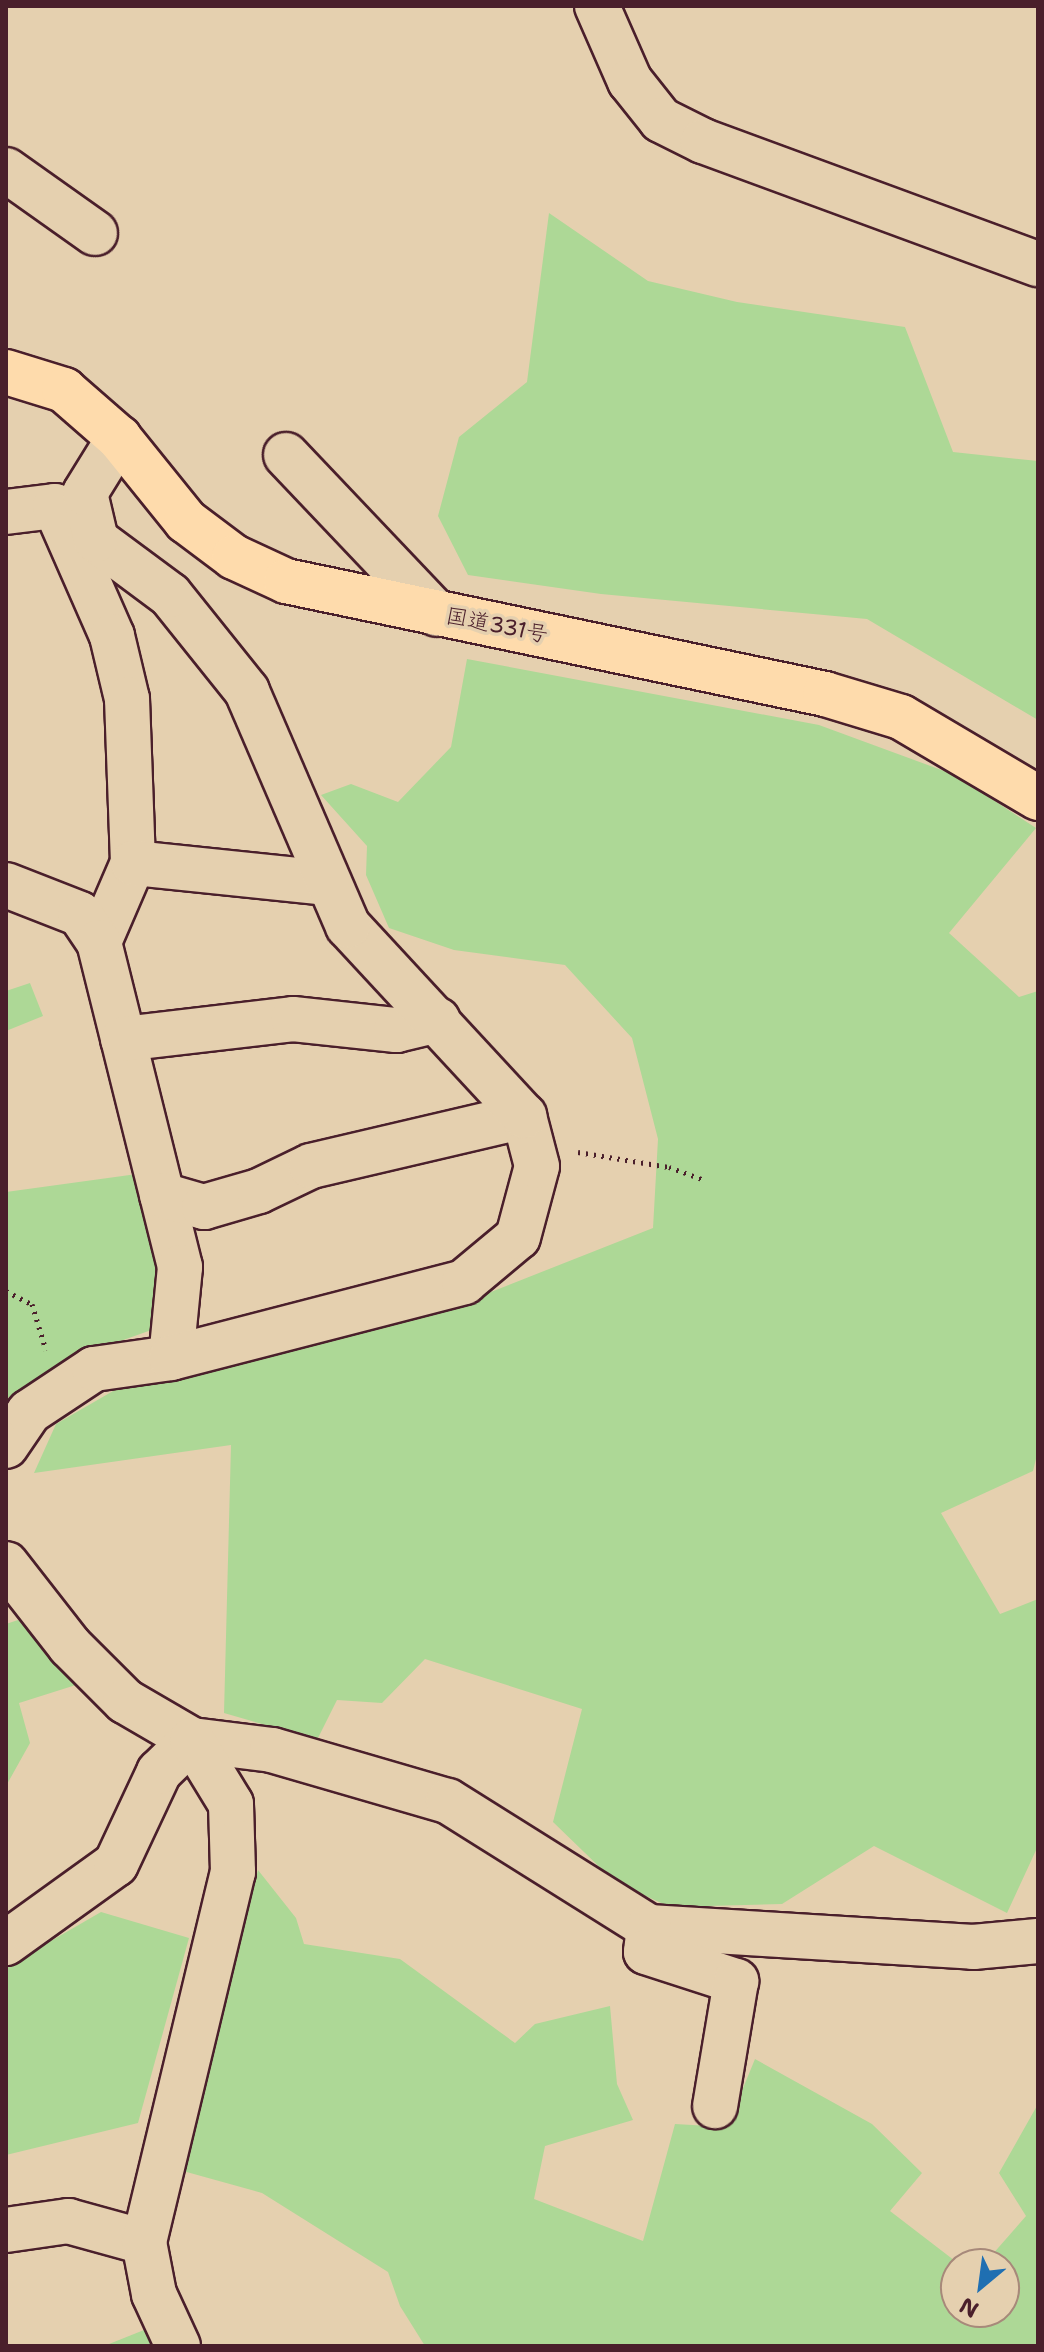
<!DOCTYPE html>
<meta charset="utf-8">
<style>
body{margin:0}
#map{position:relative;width:1044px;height:2352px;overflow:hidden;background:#e5d0af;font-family:"Shantell Sans","Klee One",sans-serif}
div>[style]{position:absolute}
.green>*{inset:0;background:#add896}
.path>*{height:5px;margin-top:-2.5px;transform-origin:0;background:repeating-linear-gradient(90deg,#4a1f2b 0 2px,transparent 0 8px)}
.roads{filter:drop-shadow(2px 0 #4a1f2b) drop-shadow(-2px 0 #4a1f2b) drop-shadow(0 2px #4a1f2b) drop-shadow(0 -2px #4a1f2b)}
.minor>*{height:44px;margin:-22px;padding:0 22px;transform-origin:22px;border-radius:22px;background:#e5d0af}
.highway>*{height:44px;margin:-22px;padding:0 22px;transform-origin:22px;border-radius:22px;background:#fedbac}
span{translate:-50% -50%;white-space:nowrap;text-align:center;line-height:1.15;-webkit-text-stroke:7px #e5d0af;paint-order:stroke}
.street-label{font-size:22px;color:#4a1f2b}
.frame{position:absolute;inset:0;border:8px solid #4a1f2b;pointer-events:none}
.north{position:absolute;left:940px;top:2248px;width:80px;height:80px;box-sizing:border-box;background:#e5d0af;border:2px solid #a7897a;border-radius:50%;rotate:209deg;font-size:22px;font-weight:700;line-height:32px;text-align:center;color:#4a1f2b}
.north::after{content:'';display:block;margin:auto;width:28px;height:36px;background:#1f6fb2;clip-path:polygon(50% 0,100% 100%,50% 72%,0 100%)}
</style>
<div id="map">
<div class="green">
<div style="clip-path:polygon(549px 213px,648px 281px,737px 302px,905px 327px,953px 452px,1038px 461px,1038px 720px,867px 619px,601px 594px,468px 575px,438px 516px,459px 437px,527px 382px)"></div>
<div style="clip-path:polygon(467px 659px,819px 725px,955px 775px,1036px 828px,949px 933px,1019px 997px,1038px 991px,1038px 1451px,1033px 1471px,941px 1513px,1000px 1614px,1038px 1599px,1038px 1846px,1007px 1913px,874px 1846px,782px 1904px,670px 1907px,615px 1882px,553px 1822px,582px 1709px,425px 1659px,382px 1703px,337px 1700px,317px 1740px,224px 1713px,231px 1445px,34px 1473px,56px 1424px,139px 1376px,468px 1301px,653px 1228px,658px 1139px,632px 1038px,565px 965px,454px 950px,389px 928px,366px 875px,367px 846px,321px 795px,351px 784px,398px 802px,451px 747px)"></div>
<div style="clip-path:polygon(30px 983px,43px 1016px,6px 1031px,6px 991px)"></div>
<div style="clip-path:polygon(137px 1174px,161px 1279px,157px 1328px,70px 1359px,6px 1399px,6px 1192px)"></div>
<div style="clip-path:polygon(18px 1620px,79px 1684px,19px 1703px,30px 1743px,6px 1786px,6px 1624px)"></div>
<div style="clip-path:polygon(258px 1870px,296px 1918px,304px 1944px,400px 1959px,515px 2043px,535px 2024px,610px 2006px,617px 2084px,633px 2120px,545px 2146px,534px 2199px,643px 2241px,675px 2124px,727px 2127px,755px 2059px,872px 2124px,922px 2173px,890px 2211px,959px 2264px,956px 2312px,1004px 2312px,1004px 2264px,984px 2264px,1026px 2216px,999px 2173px,1038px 2104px,1038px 2346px,425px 2346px,400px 2306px,388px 2272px,262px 2193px,183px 2171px)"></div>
<div style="clip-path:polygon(101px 1912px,189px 1938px,138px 2123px,6px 2155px,6px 1967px)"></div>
<div style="clip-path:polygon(149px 2328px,158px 2346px,104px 2346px)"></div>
</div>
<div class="path">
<div style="left:578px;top:1152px;width:92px;rotate:9.4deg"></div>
<div style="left:669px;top:1167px;width:38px;rotate:20deg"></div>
<div style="left:6px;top:1291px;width:29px;rotate:27deg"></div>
<div style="left:32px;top:1304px;width:48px;rotate:73.1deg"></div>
</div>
<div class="roads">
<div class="minor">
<div style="left:597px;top:6px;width:82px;rotate:66.3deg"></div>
<div style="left:630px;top:81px;width:50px;rotate:51.5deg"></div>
<div style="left:661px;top:120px;width:47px;rotate:26.6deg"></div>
<div style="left:703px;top:141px;width:357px;rotate:20.2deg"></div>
<div style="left:6px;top:170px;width:109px;rotate:35.3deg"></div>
<div style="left:286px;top:455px;width:219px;rotate:46.5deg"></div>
<div style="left:6px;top:512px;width:49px;rotate:-7deg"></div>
<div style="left:55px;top:506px;width:142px;rotate:66.3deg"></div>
<div style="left:112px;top:636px;width:65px;rotate:76.6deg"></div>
<div style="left:127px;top:699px;width:164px;rotate:87.9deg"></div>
<div style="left:133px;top:863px;width:86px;rotate:113.3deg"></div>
<div style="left:133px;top:863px;width:196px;rotate:5.9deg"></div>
<div style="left:6px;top:885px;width:79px;rotate:21.4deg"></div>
<div style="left:80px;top:914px;width:34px;rotate:56deg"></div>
<div style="left:99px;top:942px;width:335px;rotate:76deg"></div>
<div style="left:180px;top:1267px;width:91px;rotate:95.6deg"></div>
<div style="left:123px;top:1039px;width:171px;rotate:-6.7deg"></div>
<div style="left:293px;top:1019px;width:104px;rotate:6.1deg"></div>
<div style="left:396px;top:1030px;width:43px;rotate:-13.4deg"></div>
<div style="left:162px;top:1195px;width:44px;rotate:15.9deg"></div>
<div style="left:204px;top:1207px;width:57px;rotate:-16.2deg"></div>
<div style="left:259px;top:1191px;width:58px;rotate:-25.7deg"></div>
<div style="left:311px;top:1166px;width:219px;rotate:-13.2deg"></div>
<div style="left:6px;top:1446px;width:41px;rotate:-55.9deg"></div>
<div style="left:29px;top:1412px;width:78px;rotate:-33.5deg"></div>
<div style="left:94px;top:1369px;width:78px;rotate:-8.1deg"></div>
<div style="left:171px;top:1358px;width:303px;rotate:-14.5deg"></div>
<div style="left:464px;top:1282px;width:70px;rotate:-39.8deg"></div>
<div style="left:518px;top:1237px;width:73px;rotate:-75deg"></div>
<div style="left:537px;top:1166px;width:52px;rotate:-104.6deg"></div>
<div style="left:524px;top:1116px;width:259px;rotate:-132.8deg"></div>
<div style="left:348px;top:926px;width:256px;rotate:-113.3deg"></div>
<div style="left:247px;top:691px;width:123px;rotate:-128.7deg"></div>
<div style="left:170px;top:595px;width:92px;rotate:-143.4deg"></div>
<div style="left:96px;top:540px;width:48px;rotate:-103.2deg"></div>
<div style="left:85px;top:493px;width:65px;rotate:-58.3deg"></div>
<div style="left:6px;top:1564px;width:104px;rotate:52deg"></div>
<div style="left:70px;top:1646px;width:78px;rotate:45deg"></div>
<div style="left:125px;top:1701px;width:78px;rotate:30.2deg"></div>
<div style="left:192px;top:1740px;width:81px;rotate:7.1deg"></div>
<div style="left:272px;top:1750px;width:183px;rotate:16.2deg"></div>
<div style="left:448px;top:1801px;width:237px;rotate:32.1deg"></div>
<div style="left:649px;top:1927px;width:325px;rotate:3.5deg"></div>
<div style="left:973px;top:1947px;width:65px;rotate:-5.3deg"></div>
<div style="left:649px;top:1927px;width:25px;rotate:97deg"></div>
<div style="left:646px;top:1952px;width:95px;rotate:17.9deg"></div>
<div style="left:736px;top:1981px;width:127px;rotate:99.5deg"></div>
<div style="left:6px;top:1943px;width:135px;rotate:-35.7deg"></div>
<div style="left:116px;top:1864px;width:102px;rotate:-64.9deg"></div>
<div style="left:159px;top:1772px;width:46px;rotate:-44.1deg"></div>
<div style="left:6px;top:2230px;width:63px;rotate:-8.3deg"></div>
<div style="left:68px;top:2221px;width:79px;rotate:15.4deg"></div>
<div style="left:178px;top:2346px;width:57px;rotate:-114.8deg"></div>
<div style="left:154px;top:2294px;width:53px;rotate:-100.9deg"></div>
<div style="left:144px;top:2242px;width:381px;rotate:-76.5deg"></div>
<div style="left:233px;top:1872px;width:68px;rotate:-91.7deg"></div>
<div style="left:231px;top:1804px;width:75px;rotate:-121.4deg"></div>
</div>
<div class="highway">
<div style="left:6px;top:372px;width:61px;rotate:17.2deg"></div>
<div style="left:64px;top:390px;width:73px;rotate:41.1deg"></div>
<div style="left:119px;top:438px;width:107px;rotate:51.1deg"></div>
<div style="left:186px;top:521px;width:60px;rotate:36.9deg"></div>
<div style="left:234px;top:557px;width:57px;rotate:24.8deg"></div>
<div style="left:286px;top:581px;width:551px;rotate:11.84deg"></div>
<div style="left:825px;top:694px;width:79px;rotate:16.8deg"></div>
<div style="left:901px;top:717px;width:159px;rotate:30.6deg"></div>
</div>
</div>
<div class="street-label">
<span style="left:497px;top:625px;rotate:11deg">国道331号</span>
</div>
<div class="frame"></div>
<div class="north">N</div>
</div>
